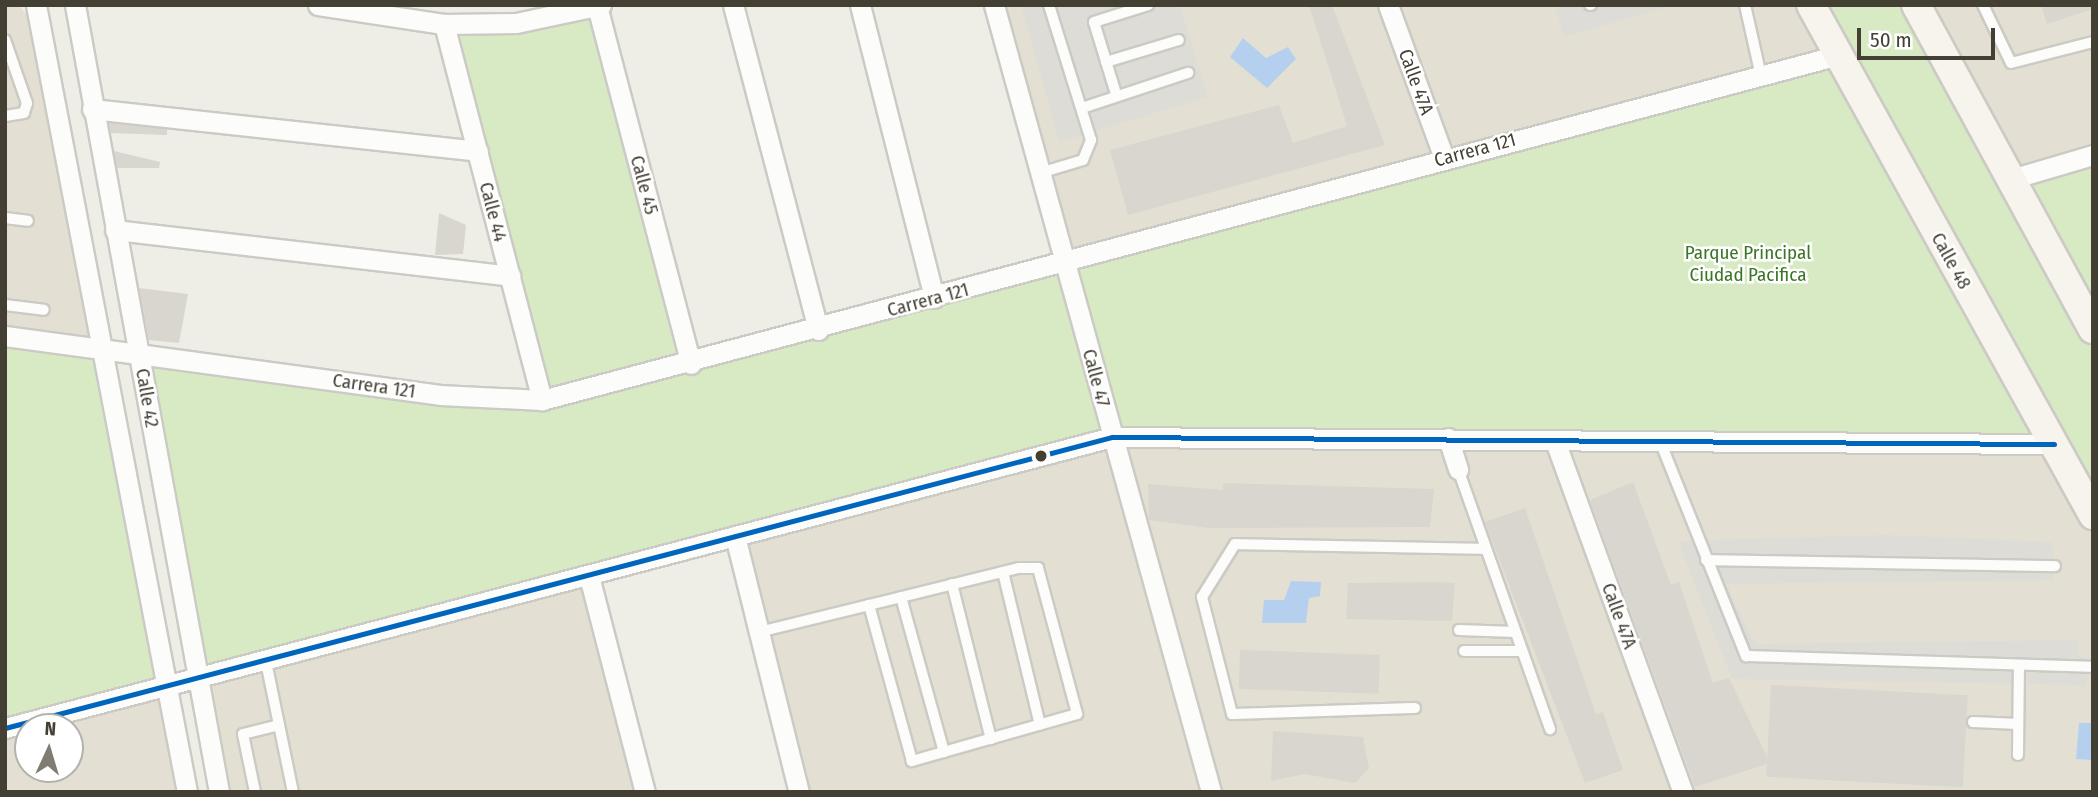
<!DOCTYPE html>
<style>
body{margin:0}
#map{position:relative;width:2098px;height:797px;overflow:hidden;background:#eeede6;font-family:"Fira Sans Condensed",sans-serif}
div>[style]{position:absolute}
.residential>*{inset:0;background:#e3e0d3}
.green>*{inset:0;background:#d7eac4}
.parking>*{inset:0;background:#dddcd6}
.water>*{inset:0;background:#b5d0ee}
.building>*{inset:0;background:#d8d6cf;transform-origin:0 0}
.roads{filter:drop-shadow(2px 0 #cccac4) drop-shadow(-2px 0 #cccac4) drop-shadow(0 2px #cccac4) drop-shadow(0 -2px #cccac4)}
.lane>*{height:10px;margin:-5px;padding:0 5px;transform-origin:5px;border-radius:5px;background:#fcfcfb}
.street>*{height:19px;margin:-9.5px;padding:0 9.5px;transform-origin:9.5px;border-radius:9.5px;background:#fcfcfb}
.secondary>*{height:28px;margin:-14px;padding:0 14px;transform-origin:14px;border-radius:14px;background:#f6f4ec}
.bus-1>*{height:5px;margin:-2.5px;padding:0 2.5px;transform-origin:2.5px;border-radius:2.5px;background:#0065bd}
.dots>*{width:19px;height:19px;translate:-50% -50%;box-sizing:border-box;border:4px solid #fff;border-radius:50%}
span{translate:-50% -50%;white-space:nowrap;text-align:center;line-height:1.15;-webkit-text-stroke:5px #fff;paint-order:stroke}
.street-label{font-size:19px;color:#433f33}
.park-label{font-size:19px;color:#3a7625}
.frame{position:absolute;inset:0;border:7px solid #433f33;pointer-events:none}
.north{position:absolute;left:14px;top:713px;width:70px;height:70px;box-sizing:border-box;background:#fff;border:2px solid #b4b2ad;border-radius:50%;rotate:4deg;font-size:19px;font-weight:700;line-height:28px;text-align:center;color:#433f33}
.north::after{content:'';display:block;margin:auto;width:24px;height:32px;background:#7f7c72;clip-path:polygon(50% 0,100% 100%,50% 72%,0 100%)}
.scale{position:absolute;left:1857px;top:28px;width:138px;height:32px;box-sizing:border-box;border:4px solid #433f33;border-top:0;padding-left:9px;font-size:21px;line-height:24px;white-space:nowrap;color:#433f33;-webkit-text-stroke:5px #fff;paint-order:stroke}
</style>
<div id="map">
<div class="residential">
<div style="clip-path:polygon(5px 5px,19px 5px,41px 33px,100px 348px,5px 336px)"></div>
<div style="clip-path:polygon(994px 5px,1811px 5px,1835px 56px,1065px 264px)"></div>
<div style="clip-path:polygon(1916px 5px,2093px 5px,2093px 155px,2008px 180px)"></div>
<div style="clip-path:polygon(1112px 437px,2054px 444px,2093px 515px,2093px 792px,799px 792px,735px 536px)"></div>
<div style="clip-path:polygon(589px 576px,645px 792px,219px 792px,198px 680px)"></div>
<div style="clip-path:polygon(evenodd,168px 687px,187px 792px,5px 792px,5px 728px,168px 687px,28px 727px,70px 727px,70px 769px,28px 769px,28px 727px)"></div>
</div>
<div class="green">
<div style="clip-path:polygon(1811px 5px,1916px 5px,2008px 180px,2093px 155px,2093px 515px,2053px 444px,1112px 437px,198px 680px,139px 355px,541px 400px,444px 24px,597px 6px,691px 364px,1835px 56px)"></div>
<div style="clip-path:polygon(5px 336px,100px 348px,168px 687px,5px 728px)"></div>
</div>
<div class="parking">
<div style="clip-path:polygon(1021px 5px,1180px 5px,1208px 97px,1059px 142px)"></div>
<div style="clip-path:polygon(1561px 5px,1673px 5px,1564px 37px,1555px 7px)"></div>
<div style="clip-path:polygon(1885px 535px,2052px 542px,2054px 580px,1726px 584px,1755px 644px,2078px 640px,2077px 655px,2091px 660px,2086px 685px,1732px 679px,1678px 541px)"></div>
</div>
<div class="water">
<div style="clip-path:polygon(1243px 38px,1266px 58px,1288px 47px,1296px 59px,1267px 88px,1230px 57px)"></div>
<div style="clip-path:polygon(1291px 581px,1321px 582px,1320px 596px,1309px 598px,1306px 623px,1262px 623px,1264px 600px,1284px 600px)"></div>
<div style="clip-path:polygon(2079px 723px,2093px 723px,2093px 760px,2076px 759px)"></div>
</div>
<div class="building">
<div style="clip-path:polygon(1309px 5px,1332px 5px,1385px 145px,1128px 215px,1110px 150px,1279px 105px,1293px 143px,1347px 126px)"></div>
<div style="clip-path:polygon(2041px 5px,2093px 5px,2093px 9px,2047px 24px)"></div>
<div style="clip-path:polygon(109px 123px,167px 129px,167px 135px,111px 133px)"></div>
<div style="clip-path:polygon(114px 151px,160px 162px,159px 168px,117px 168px)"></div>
<div style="clip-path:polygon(439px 213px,466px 225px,463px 254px,435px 255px)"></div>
<div style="clip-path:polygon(139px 288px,188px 294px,179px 343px,149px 340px)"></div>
<div style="clip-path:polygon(1633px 482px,1671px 585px,1679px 582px,1713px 683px,1729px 678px,1770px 763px,1695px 787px,1590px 500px)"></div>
<div style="clip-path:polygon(1223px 483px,1434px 489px,1430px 527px,1208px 528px,1149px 520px,1148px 484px,1223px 490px)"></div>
<div style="clip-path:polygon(1525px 508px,1596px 714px,1603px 712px,1623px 770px,1585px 783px,1485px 522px)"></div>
<div style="clip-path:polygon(1435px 582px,1455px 583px,1452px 621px,1346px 619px,1348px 583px)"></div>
<div style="left:1240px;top:650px;width:140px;height:39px;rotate:2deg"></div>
<div style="left:1771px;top:685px;width:197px;height:92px;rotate:3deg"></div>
<div style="clip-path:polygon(1273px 731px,1363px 737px,1369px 768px,1355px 783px,1304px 774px,1271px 781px)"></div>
</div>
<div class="roads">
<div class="lane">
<div style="left:1590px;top:5px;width:1px"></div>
<div style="left:1745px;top:5px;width:73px;rotate:77.3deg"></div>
<div style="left:1983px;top:5px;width:64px;rotate:64.2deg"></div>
<div style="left:2011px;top:63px;width:85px;rotate:-14.4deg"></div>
<div style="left:5px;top:40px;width:67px;rotate:70.8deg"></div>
<div style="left:27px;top:103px;width:10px;rotate:107deg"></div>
<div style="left:24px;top:113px;width:19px;rotate:171deg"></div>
<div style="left:1106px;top:62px;width:76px;rotate:-16.8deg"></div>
<div style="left:1116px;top:94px;width:75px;rotate:-107deg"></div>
<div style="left:1094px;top:22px;width:57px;rotate:-17.5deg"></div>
<div style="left:1082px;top:108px;width:112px;rotate:-18.3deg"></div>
<div style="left:1040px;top:173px;width:45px;rotate:-16.8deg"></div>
<div style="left:1083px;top:160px;width:22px;rotate:-68deg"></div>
<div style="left:1091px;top:140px;width:141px;rotate:-107.3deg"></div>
<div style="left:5px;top:218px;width:23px;rotate:7deg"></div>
<div style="left:5px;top:305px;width:39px;rotate:7deg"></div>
<div style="left:1660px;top:441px;width:232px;rotate:68.2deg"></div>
<div style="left:1746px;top:656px;width:347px;rotate:1.8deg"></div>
<div style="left:1458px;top:469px;width:276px;rotate:70.5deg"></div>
<div style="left:1706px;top:560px;width:349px;rotate:1deg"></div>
<div style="left:1003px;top:572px;width:157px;rotate:76.4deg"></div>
<div style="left:952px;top:584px;width:160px;rotate:75.9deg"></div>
<div style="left:901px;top:597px;width:161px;rotate:74.5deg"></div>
<div style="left:1459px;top:630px;width:56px;rotate:2deg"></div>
<div style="left:759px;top:632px;width:113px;rotate:-13.8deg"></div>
<div style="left:869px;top:605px;width:154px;rotate:-13.9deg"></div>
<div style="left:1019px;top:568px;width:19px"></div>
<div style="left:1038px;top:568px;width:151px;rotate:75deg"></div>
<div style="left:1077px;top:714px;width:172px;rotate:164.1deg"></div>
<div style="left:912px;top:761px;width:162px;rotate:-105.4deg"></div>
<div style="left:1464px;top:651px;width:58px"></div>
<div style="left:266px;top:662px;width:133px;rotate:78.3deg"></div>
<div style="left:1415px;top:708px;width:183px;rotate:178.1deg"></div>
<div style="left:1232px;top:714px;width:121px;rotate:-104.4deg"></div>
<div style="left:1202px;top:597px;width:62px;rotate:-58.1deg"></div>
<div style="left:1235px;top:544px;width:250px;rotate:1.1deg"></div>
<div style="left:1973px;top:722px;width:45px;rotate:2.5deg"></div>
<div style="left:2018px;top:755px;width:90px;rotate:-89.4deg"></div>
<div style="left:255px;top:792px;width:59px;rotate:-101.7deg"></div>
<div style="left:243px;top:734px;width:37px;rotate:-14deg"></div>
</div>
<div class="street">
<div style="left:36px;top:5px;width:801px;rotate:79.14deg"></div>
<div style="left:75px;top:5px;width:800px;rotate:79.63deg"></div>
<div style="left:318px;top:5px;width:127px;rotate:8.6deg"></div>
<div style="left:444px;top:24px;width:72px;rotate:-0.8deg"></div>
<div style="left:516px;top:23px;width:87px;rotate:-12deg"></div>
<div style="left:733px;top:5px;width:336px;rotate:75.3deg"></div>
<div style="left:860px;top:5px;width:302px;rotate:75.8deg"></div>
<div style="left:994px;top:5px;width:816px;rotate:74.58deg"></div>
<div style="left:1388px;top:5px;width:163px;rotate:69.9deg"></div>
<div style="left:597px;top:6px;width:370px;rotate:75.3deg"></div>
<div style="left:444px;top:24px;width:389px;rotate:75.4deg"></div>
<div style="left:92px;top:109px;width:388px;rotate:6.2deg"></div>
<div style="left:2008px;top:180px;width:89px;rotate:-16.4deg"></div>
<div style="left:115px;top:230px;width:398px;rotate:6.6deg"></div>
<div style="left:5px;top:336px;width:439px;rotate:7.7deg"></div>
<div style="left:440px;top:395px;width:102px;rotate:2.8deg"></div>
<div style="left:542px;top:400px;width:1338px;rotate:-14.9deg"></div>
<div style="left:1448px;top:438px;width:33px;rotate:72deg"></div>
<div style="left:1555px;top:441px;width:374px;rotate:70deg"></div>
<div style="left:735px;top:536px;width:264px;rotate:76deg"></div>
<div style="left:589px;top:576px;width:223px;rotate:75.5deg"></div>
<div style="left:5px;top:728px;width:1145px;rotate:-14.73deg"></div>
<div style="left:1112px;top:437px;width:942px;rotate:0.43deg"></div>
</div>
<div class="secondary">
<div style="left:1811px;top:5px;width:583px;rotate:61.06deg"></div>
<div style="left:1916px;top:5px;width:369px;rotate:61.4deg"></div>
</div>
</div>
<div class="bus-1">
<div style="left:5px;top:728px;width:1145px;rotate:-14.73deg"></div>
<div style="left:1112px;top:437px;width:942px;rotate:0.43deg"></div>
</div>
<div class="dots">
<div style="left:1041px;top:456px;background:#433f33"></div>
</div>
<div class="street-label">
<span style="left:1416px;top:82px;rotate:70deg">Calle 47A</span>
<span style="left:1475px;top:150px;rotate:-15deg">Carrera 121</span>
<span style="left:644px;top:185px;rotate:75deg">Calle 45</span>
<span style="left:493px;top:212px;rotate:75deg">Calle 44</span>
<span style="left:1951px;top:261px;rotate:61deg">Calle 48</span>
<span style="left:928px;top:300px;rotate:-15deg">Carrera 121</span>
<span style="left:1096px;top:378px;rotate:75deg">Calle 47</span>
<span style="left:374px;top:386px;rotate:8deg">Carrera 121</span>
<span style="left:147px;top:398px;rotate:80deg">Calle 42</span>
<span style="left:1619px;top:616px;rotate:70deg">Calle 47A</span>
</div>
<div class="park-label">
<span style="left:1748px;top:264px">Parque Principal<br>Ciudad Pacifica</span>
</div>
<div class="frame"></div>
<div class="north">N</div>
<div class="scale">50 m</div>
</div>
